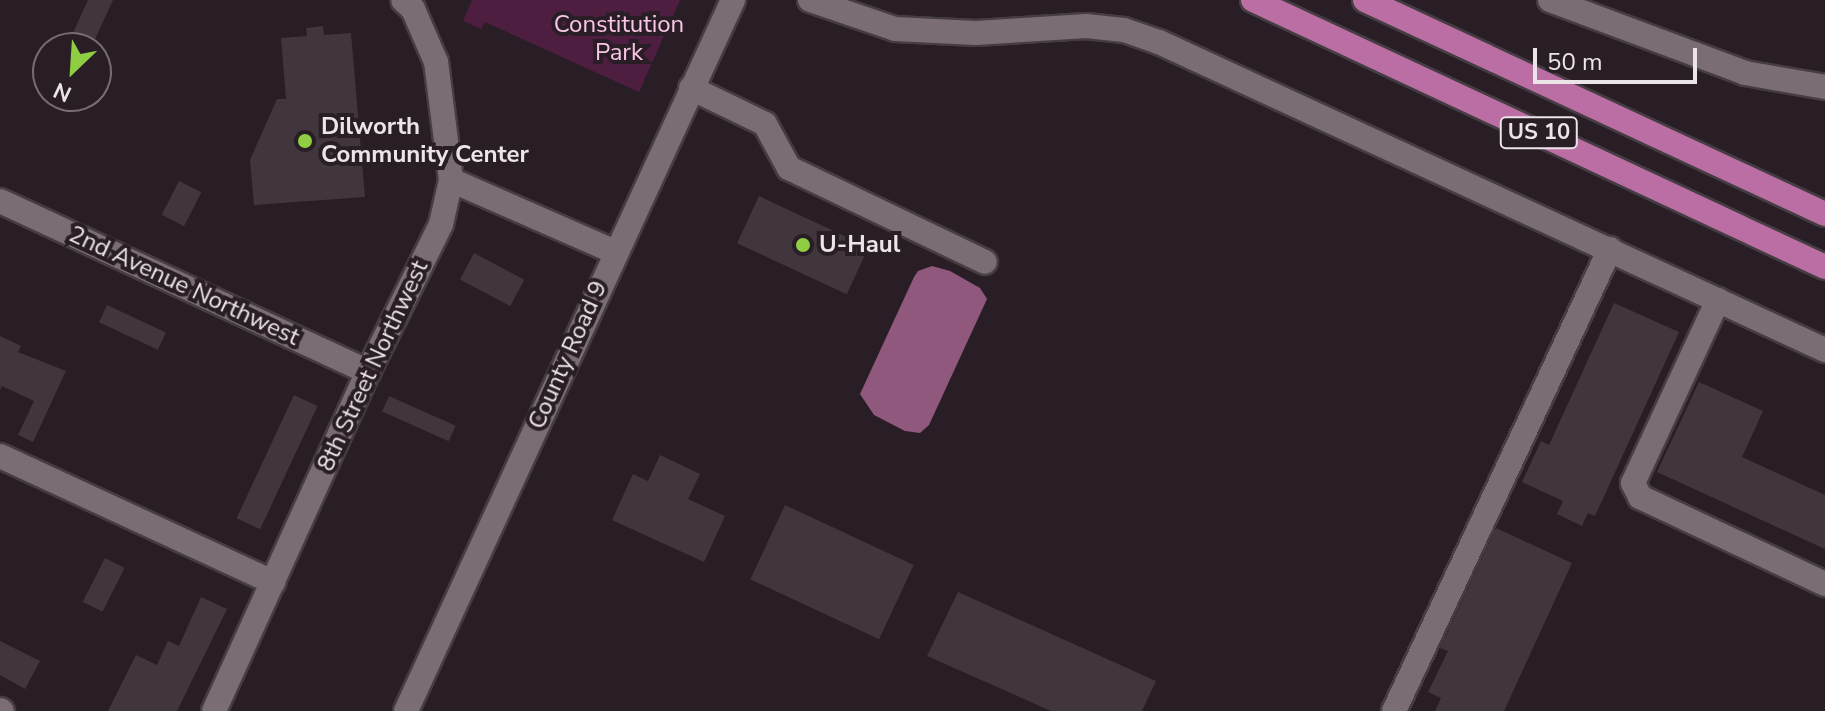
<!DOCTYPE html>
<style>
body{margin:0}
#map{position:relative;width:1825px;height:711px;overflow:hidden;background:#291e25;font-family:"Nunito Sans",sans-serif}
div>[style]{position:absolute}
.green>*{inset:0;background:#4e1e40}
.water>*{inset:0;background:#90587d}
.building>*{inset:0;background:#41363d;transform-origin:0 0}
.roads{filter:drop-shadow(2px 0 #453d42) drop-shadow(-2px 0 #453d42) drop-shadow(0 2px #453d42) drop-shadow(0 -2px #453d42)}
.minor>*{height:24px;margin:-12px;padding:0 12px;transform-origin:12px;border-radius:12px;background:#7a6d75}
.major>*{height:24px;margin:-12px;padding:0 12px;transform-origin:12px;border-radius:12px;background:#ba6ea3}
.dots>*{width:22px;height:22px;translate:-50% -50%;box-sizing:border-box;border:4px solid #291e25;border-radius:50%}
span{translate:-50% -50%;white-space:nowrap;text-align:center;line-height:1.15;-webkit-text-stroke:8px #291e25;paint-order:stroke}
.shield-label span{padding:2px 6px;background:#291e25;border:2px solid;border-radius:6px;-webkit-text-stroke-width:0}
.shield-label{font-size:22px;color:#ebe4e8;font-weight:700}
.park-label{font-size:24px;color:#f9c5e6}
.poi-label{font-size:24px;color:#ebe4e8;font-weight:700}
.left{translate:0 -50%;text-align:left}
.street-label{font-size:24px;color:#ebe4e8}
.north{position:absolute;left:32px;top:32px;width:80px;height:80px;box-sizing:border-box;background:#291e25;border:2px solid #776d73;border-radius:50%;rotate:205deg;font-size:22px;font-weight:700;line-height:32px;text-align:center;color:#ebe4e8}
.north::after{content:'';display:block;margin:auto;width:28px;height:36px;background:#8fcd42;clip-path:polygon(50% 0,100% 100%,50% 72%,0 100%)}
.scale{position:absolute;left:1533px;top:48px;width:164px;height:36px;box-sizing:border-box;border:4px solid #ebe4e8;border-top:0;padding-left:10px;font-size:24px;line-height:28px;white-space:nowrap;color:#ebe4e8;-webkit-text-stroke:6px #291e25;paint-order:stroke}
</style>
<div id="map">
<div class="green">
<div style="clip-path:polygon(472px 0,680px 0,639px 92px,485px 22px,481px 29px,463px 21px)"></div>
</div>
<div class="water">
<div style="clip-path:polygon(932px 266px,950px 271px,980px 288px,987px 299px,929px 425px,920px 433px,905px 431px,874px 415px,860px 394px,914px 277px,918px 271px)"></div>
</div>
<div class="building">
<div style="clip-path:polygon(88px 0,113px 0,91px 48px,66px 48px)"></div>
<div style="clip-path:polygon(323px 26px,324px 35px,351px 33px,365px 197px,254px 205px,250px 160px,277px 99px,286px 99px,281px 38px,307px 36px,306px 28px)"></div>
<div style="left:179px;top:181px;width:25px;height:38px;rotate:27deg"></div>
<div style="left:759px;top:196px;width:121px;height:52px;rotate:25deg"></div>
<div style="left:474px;top:253px;width:57px;height:30px;rotate:28deg"></div>
<div style="clip-path:polygon(1614px 303px,1679px 332px,1595px 516px,1588px 513px,1582px 526px,1557px 514px,1563px 501px,1522px 482px,1541px 441px,1549px 445px)"></div>
<div style="left:107px;top:305px;width:65px;height:19px;rotate:25deg"></div>
<div style="clip-path:polygon(0 336px,21px 346px,18px 352px,66px 371px,33px 442px,18px 435px,34px 401px,2px 386px,0 390px)"></div>
<div style="clip-path:polygon(1699px 382px,1763px 411px,1742px 457px,1825px 495px,1825px 549px,1657px 472px)"></div>
<div style="left:294px;top:395px;width:26px;height:136px;rotate:25deg"></div>
<div style="left:389px;top:396px;width:73px;height:17px;rotate:24deg"></div>
<div style="clip-path:polygon(660px 455px,700px 474px,688px 499px,725px 516px,704px 562px,612px 520px,633px 474px,648px 481px)"></div>
<div style="left:785px;top:505px;width:142px;height:82px;rotate:25deg"></div>
<div style="clip-path:polygon(1496px 528px,1572px 563px,1504px 711px,1435px 711px,1441px 698px,1428px 692px,1448px 651px,1440px 648px)"></div>
<div style="left:105px;top:558px;width:22px;height:49px;rotate:27deg"></div>
<div style="clip-path:polygon(958px 592px,1156px 681px,1142px 711px,1051px 711px,927px 656px)"></div>
<div style="clip-path:polygon(201px 597px,227px 609px,177px 711px,108px 711px,136px 655px,157px 665px,168px 641px,179px 646px)"></div>
<div style="clip-path:polygon(0 641px,40px 661px,25px 689px,0 675px)"></div>
</div>
<div class="roads">
<div class="minor">
<div style="left:810px;top:0;width:90px;rotate:18.8deg"></div>
<div style="left:895px;top:29px;width:81px;rotate:2.8deg"></div>
<div style="left:976px;top:33px;width:110px;rotate:-3.6deg"></div>
<div style="left:1086px;top:26px;width:38px;rotate:6deg"></div>
<div style="left:1124px;top:30px;width:37px;rotate:19deg"></div>
<div style="left:1159px;top:42px;width:734px;rotate:24.82deg"></div>
<div style="left:1550px;top:0;width:208px;rotate:20.5deg"></div>
<div style="left:1745px;top:73px;width:81px;rotate:9.9deg"></div>
<div style="left:691px;top:88px;width:82px;rotate:25.9deg"></div>
<div style="left:765px;top:124px;width:50px;rotate:61.4deg"></div>
<div style="left:789px;top:168px;width:217px;rotate:25.6deg"></div>
<div style="left:451px;top:180px;width:179px;rotate:23.7deg"></div>
<div style="left:0;top:201px;width:406px;rotate:24.9deg"></div>
<div style="left:1718px;top:300px;width:202px;rotate:114.9deg"></div>
<div style="left:1633px;top:483px;width:16px;rotate:63deg"></div>
<div style="left:1640px;top:497px;width:204px;rotate:25.2deg"></div>
<div style="left:0;top:456px;width:301px;rotate:24.8deg"></div>
<div style="left:0;top:710px;width:2px;rotate:27deg"></div>
<div style="left:214px;top:711px;width:372px;rotate:-65.6deg"></div>
<div style="left:368px;top:372px;width:165px;rotate:-63.7deg"></div>
<div style="left:441px;top:224px;width:45px;rotate:-77.2deg"></div>
<div style="left:451px;top:180px;width:119px;rotate:-97.2deg"></div>
<div style="left:436px;top:62px;width:58px;rotate:-113.5deg"></div>
<div style="left:413px;top:9px;width:13px;rotate:-138deg"></div>
<div style="left:406px;top:711px;width:783px;rotate:-65.3deg"></div>
<div style="left:1394px;top:711px;width:510px;rotate:-64.94deg"></div>
</div>
<div class="major">
<div style="left:1253px;top:0;width:631px;rotate:25.02deg"></div>
<div style="left:1365px;top:0;width:507px;rotate:24.95deg"></div>
</div>
</div>
<div class="dots">
<div style="left:305px;top:141px;background:#8fcd42"></div>
<div style="left:803px;top:245px;background:#8fcd42"></div>
</div>
<div class="shield-label">
<span style="left:1539px;top:133px">US 10</span>
</div>
<div class="park-label">
<span style="left:619px;top:39px">Constitution<br>Park</span>
</div>
<div class="poi-label">
<span class="left" style="left:321px;top:141px">Dilworth<br>Community Center</span>
<span class="left" style="left:819px;top:245px">U-Haul</span>
</div>
<div class="street-label">
<span style="left:184px;top:286px;rotate:25deg">2nd Avenue Northwest</span>
<span style="left:568px;top:355px;rotate:-66deg">County Road 9</span>
<span style="left:373px;top:366px;rotate:-65deg">8th Street Northwest</span>
</div>
<div class="north">N</div>
<div class="scale">50 m</div>
</div>
